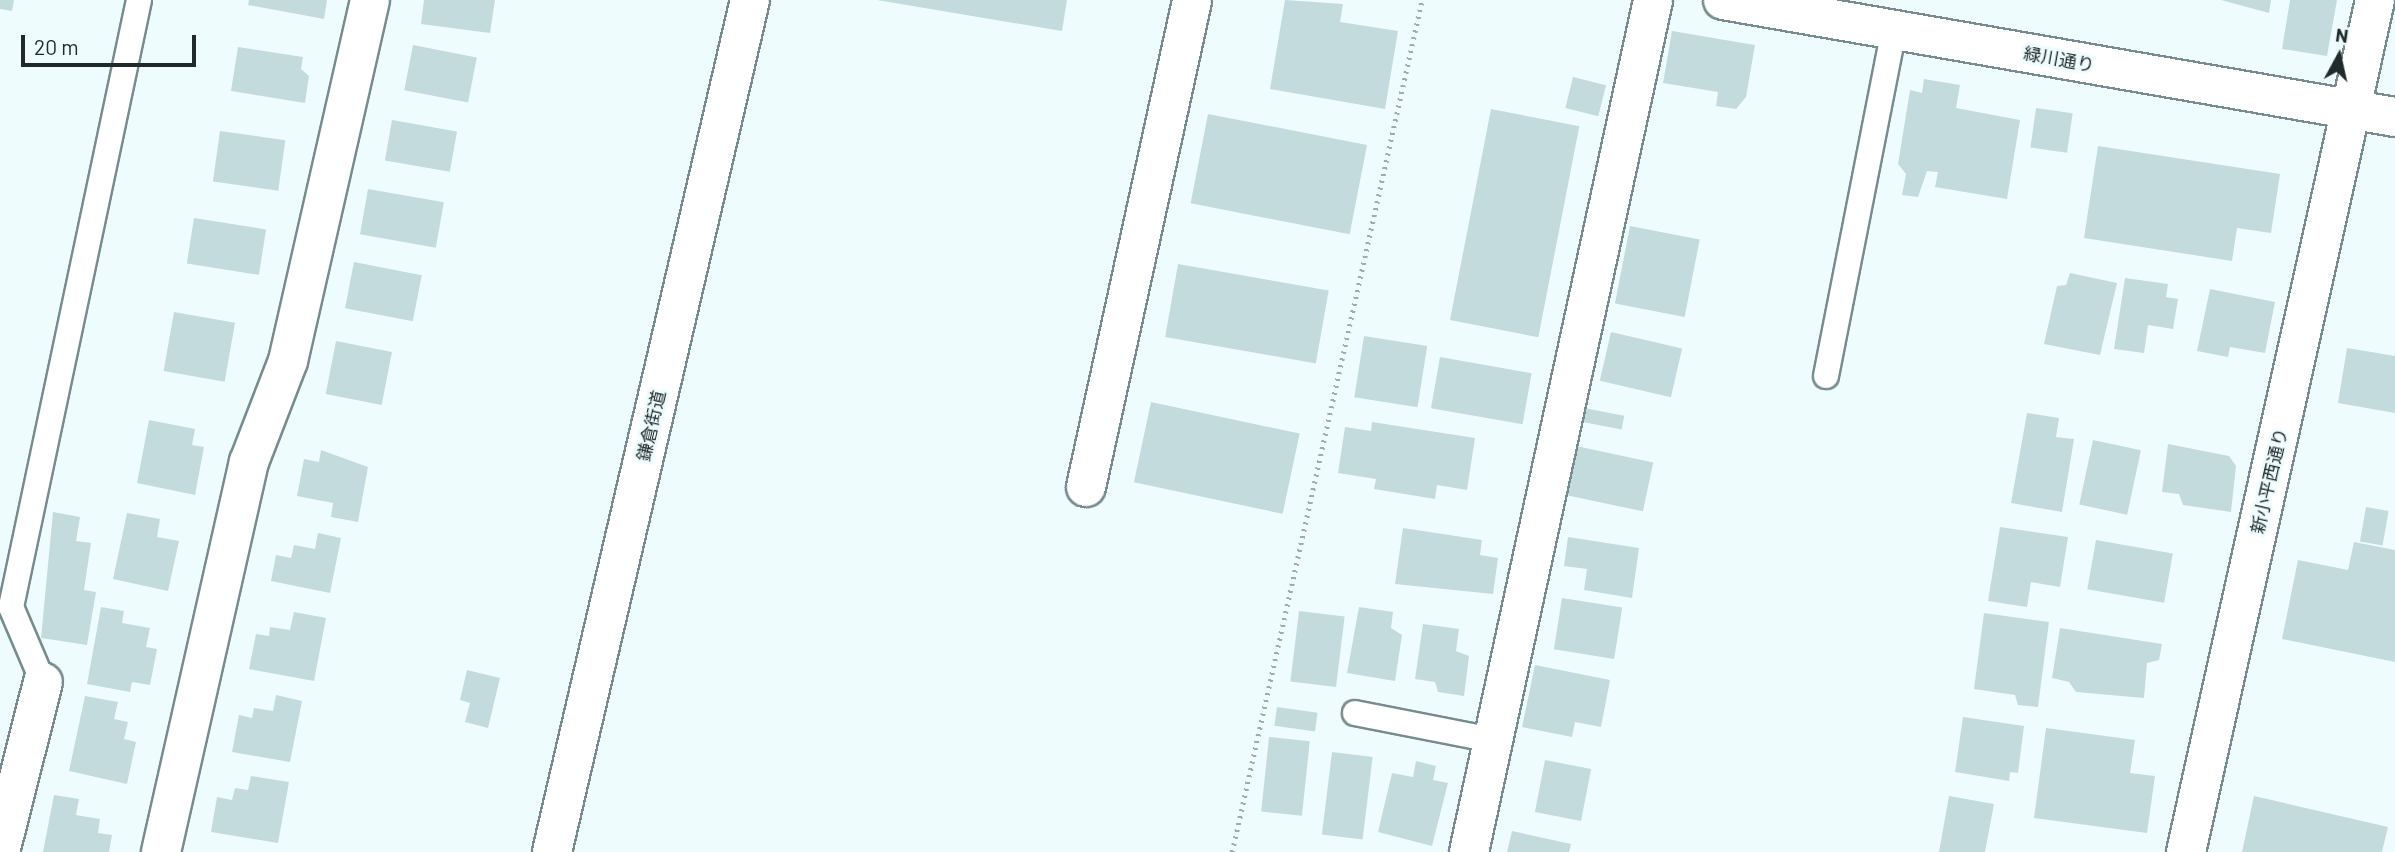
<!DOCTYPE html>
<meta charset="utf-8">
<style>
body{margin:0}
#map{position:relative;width:2395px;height:852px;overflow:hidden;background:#eefcfe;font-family:Barlow,"Noto Sans JP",sans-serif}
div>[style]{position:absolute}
.building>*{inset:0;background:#c4dbde;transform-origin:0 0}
.path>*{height:4.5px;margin-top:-2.25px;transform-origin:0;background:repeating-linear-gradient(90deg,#9fabad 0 2px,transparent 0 7px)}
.roads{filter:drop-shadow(2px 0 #768c8f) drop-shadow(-2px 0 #768c8f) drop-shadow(0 2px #768c8f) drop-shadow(0 -2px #768c8f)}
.service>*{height:24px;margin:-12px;padding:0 12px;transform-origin:12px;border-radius:12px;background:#fff}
.minor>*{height:38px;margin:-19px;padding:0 19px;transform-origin:19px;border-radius:19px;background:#fff}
.tertiary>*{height:38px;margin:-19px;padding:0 19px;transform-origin:19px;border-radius:19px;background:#fff}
span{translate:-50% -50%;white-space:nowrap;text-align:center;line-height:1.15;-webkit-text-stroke:6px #eefcfe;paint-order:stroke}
.street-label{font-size:18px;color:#212a2b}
.north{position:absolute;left:2304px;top:21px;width:70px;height:70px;-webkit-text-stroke:5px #eefcfe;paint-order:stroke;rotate:8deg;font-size:19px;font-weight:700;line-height:28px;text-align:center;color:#212a2b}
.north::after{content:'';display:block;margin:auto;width:24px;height:32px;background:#212a2b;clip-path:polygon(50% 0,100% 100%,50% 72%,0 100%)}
.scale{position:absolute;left:21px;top:35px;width:175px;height:32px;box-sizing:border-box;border:4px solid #212a2b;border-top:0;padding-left:9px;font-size:21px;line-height:24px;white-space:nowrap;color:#212a2b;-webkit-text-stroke:5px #eefcfe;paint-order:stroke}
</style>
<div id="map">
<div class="building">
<div style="clip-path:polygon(0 0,14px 0,12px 11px,0 9px)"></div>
<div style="clip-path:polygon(249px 0,327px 0,324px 19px,248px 5px)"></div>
<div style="clip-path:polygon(424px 0,495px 0,490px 33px,421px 24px)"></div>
<div style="clip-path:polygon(877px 0,1067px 0,1062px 31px)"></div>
<div style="clip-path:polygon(1285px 0,1343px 4px,1340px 22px,1398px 31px,1385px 109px,1270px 89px)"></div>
<div style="clip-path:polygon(2221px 0,2271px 0,2269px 13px)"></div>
<div style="clip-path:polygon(2290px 0,2337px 0,2327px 56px,2282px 49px)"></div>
<div style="clip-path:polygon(1672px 31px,1755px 45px,1746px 97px,1736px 109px,1716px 106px,1718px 92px,1663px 83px)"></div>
<div style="left:413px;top:45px;width:65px;height:46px;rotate:11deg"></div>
<div style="clip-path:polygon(238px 47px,303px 57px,301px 69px,309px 76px,305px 103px,231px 91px)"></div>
<div style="left:1573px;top:77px;width:34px;height:32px;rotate:14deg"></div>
<div style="clip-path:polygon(1924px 79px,1960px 85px,1956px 108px,2020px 120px,2007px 199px,1935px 187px,1938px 172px,1927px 171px,1918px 197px,1902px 195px,1906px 174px,1898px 164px,1910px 90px,1922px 93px)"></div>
<div style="left:2036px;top:108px;width:37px;height:40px;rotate:8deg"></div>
<div style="left:1491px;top:109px;width:90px;height:215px;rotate:11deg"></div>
<div style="left:1208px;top:114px;width:162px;height:91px;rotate:11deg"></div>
<div style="left:392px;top:120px;width:66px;height:41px;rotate:10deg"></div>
<div style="left:220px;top:131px;width:66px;height:51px;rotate:8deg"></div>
<div style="clip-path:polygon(2098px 146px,2280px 174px,2271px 233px,2237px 228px,2232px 261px,2084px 238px)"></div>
<div style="left:368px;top:189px;width:77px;height:46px;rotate:10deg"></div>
<div style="left:194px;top:218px;width:73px;height:46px;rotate:9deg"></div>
<div style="left:1630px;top:226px;width:71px;height:79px;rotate:11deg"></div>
<div style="left:354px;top:262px;width:69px;height:47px;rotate:11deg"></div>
<div style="left:1178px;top:264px;width:153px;height:74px;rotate:10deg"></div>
<div style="clip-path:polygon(2070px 273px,2117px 283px,2100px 355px,2044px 344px,2057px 286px,2066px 285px)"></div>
<div style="clip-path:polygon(2125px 278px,2168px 284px,2166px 297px,2178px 299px,2173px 329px,2148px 325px,2144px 353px,2114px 349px)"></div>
<div style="clip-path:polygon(2210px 289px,2275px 302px,2265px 353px,2230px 347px,2228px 357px,2197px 351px)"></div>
<div style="left:174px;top:312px;width:62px;height:60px;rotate:10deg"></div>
<div style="left:1611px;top:332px;width:73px;height:50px;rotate:13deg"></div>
<div style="left:1364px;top:336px;width:64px;height:62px;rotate:9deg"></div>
<div style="left:336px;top:341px;width:57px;height:54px;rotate:11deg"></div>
<div style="clip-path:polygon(2347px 348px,2395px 356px,2395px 413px,2338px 403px)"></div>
<div style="left:1440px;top:357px;width:93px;height:52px;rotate:10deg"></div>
<div style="left:1151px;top:402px;width:152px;height:82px;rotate:12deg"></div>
<div style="left:1584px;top:408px;width:41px;height:14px;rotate:11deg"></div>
<div style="clip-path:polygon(2027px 413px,2059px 418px,2056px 437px,2074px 439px,2062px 512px,2011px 503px)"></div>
<div style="clip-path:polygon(149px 420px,195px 429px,192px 445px,204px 447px,195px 495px,137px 483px)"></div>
<div style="clip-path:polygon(1372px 422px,1475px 438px,1467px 490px,1437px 485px,1435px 499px,1374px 489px,1376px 479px,1338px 473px,1345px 427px,1371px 431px)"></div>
<div style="left:2093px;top:440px;width:49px;height:66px;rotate:12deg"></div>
<div style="clip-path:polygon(2168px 444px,2229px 456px,2236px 466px,2231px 512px,2183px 505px,2179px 494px,2162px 492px)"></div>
<div style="left:1576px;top:446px;width:79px;height:50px;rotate:12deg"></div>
<div style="clip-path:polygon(321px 450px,368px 467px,358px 522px,331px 517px,333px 503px,297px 496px,304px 459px,319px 462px)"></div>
<div style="left:2366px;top:507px;width:23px;height:35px;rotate:10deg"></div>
<div style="clip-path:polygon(53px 512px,80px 517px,76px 541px,91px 543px,84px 590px,96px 592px,87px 645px,41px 638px)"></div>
<div style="clip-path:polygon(127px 513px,160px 519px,157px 537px,179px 541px,168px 591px,113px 579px)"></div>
<div style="clip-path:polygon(2000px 527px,2068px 537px,2060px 587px,2031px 582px,2027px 607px,1988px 601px)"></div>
<div style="clip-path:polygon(1403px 528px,1482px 540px,1480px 555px,1498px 558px,1493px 594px,1395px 584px)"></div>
<div style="clip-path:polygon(318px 533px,341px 538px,330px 593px,271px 581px,276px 555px,291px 558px,294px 545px,315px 549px)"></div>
<div style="clip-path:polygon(1568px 537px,1639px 548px,1632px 598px,1584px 590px,1587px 569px,1564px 566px)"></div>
<div style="left:2096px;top:540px;width:78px;height:50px;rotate:10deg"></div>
<div style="clip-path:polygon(2354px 542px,2395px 550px,2395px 662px,2282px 639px,2298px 560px,2348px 570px)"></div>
<div style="left:1562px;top:598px;width:61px;height:52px;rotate:9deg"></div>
<div style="clip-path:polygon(101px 607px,124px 611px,122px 623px,150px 628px,146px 647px,157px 649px,150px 685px,132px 682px,130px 692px,87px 684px)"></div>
<div style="clip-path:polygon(1359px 607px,1393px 612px,1391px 628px,1402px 635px,1395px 681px,1347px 673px)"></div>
<div style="left:1299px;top:611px;width:46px;height:71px;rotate:7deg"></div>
<div style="clip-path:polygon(294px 612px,326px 618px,314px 681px,249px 669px,256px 634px,269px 636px,270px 627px,290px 630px)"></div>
<div style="clip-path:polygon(1984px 613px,2049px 622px,2038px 707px,2018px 705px,2015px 695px,1974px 689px)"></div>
<div style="clip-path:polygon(1423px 624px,1459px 629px,1456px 651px,1469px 656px,1464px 696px,1438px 692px,1435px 682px,1415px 679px)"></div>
<div style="clip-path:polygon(2060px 628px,2162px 644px,2159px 660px,2147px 663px,2144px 698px,2076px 692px,2069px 682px,2052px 678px)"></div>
<div style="clip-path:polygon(1535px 665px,1610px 680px,1601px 727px,1575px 722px,1572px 737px,1522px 727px)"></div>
<div style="clip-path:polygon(467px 670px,500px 678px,488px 728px,465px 722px,470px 703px,460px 700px)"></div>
<div style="clip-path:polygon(276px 695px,302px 701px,290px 762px,232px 752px,239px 715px,252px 718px,254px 708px,273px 711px)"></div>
<div style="clip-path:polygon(85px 696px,118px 702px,114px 719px,128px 722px,124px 739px,136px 742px,127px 784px,69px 771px)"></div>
<div style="left:1277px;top:707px;width:41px;height:19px;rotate:8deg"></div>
<div style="clip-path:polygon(1963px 717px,2024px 726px,2018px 773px,2010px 772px,2009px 781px,1955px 772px)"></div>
<div style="clip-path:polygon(2046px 728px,2135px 740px,2130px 773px,2155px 776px,2147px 833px,2034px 818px)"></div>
<div style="left:1269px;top:737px;width:41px;height:75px;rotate:6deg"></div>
<div style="left:1332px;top:752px;width:41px;height:83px;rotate:7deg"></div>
<div style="left:1545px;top:760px;width:47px;height:53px;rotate:11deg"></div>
<div style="clip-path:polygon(1416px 761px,1436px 766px,1433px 780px,1448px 783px,1432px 846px,1378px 832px,1392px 773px,1413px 777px)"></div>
<div style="clip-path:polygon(251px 776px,289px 782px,278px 843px,211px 832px,217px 797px,232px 800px,235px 788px,248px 790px)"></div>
<div style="clip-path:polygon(54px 795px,79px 799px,76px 815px,100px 819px,98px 833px,112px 835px,109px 852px,43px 852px)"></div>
<div style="clip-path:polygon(1949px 796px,1994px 804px,1985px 852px,1939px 852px)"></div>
<div style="clip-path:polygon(2254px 796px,2388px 827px,2382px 852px,2242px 852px)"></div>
<div style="clip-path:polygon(1512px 831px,1571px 844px,1569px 852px,1507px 852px)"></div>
</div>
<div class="path">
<div style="left:1232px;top:852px;width:873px;rotate:-77.43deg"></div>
</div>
<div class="roads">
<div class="service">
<div style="left:1826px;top:376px;width:353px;rotate:-78.9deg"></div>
<div style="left:43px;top:682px;width:82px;rotate:-113.1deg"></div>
<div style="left:11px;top:607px;width:620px;rotate:-78.09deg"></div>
<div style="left:1355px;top:713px;width:141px;rotate:11.1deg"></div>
</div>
<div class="minor">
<div style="left:1086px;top:487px;width:498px;rotate:-77.7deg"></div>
<div style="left:0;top:852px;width:175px;rotate:-75.8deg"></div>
<div style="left:161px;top:852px;width:400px;rotate:-77.3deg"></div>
<div style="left:249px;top:462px;width:108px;rotate:-68.9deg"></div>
<div style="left:288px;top:361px;width:370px;rotate:-77.2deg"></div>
<div style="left:552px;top:852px;width:875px;rotate:-76.92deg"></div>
<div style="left:1469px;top:852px;width:872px;rotate:-77.81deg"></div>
<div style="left:2186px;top:852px;width:873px;rotate:-77.49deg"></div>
</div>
<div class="tertiary">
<div style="left:1723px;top:0;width:682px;rotate:9.88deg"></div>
</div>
</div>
<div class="street-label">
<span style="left:2059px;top:59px;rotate:10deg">緑川通り</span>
<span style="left:651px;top:426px;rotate:-77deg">鎌倉街道</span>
<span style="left:2269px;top:481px;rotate:-77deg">新小平西通り</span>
</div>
<div class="north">N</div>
<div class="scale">20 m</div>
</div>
